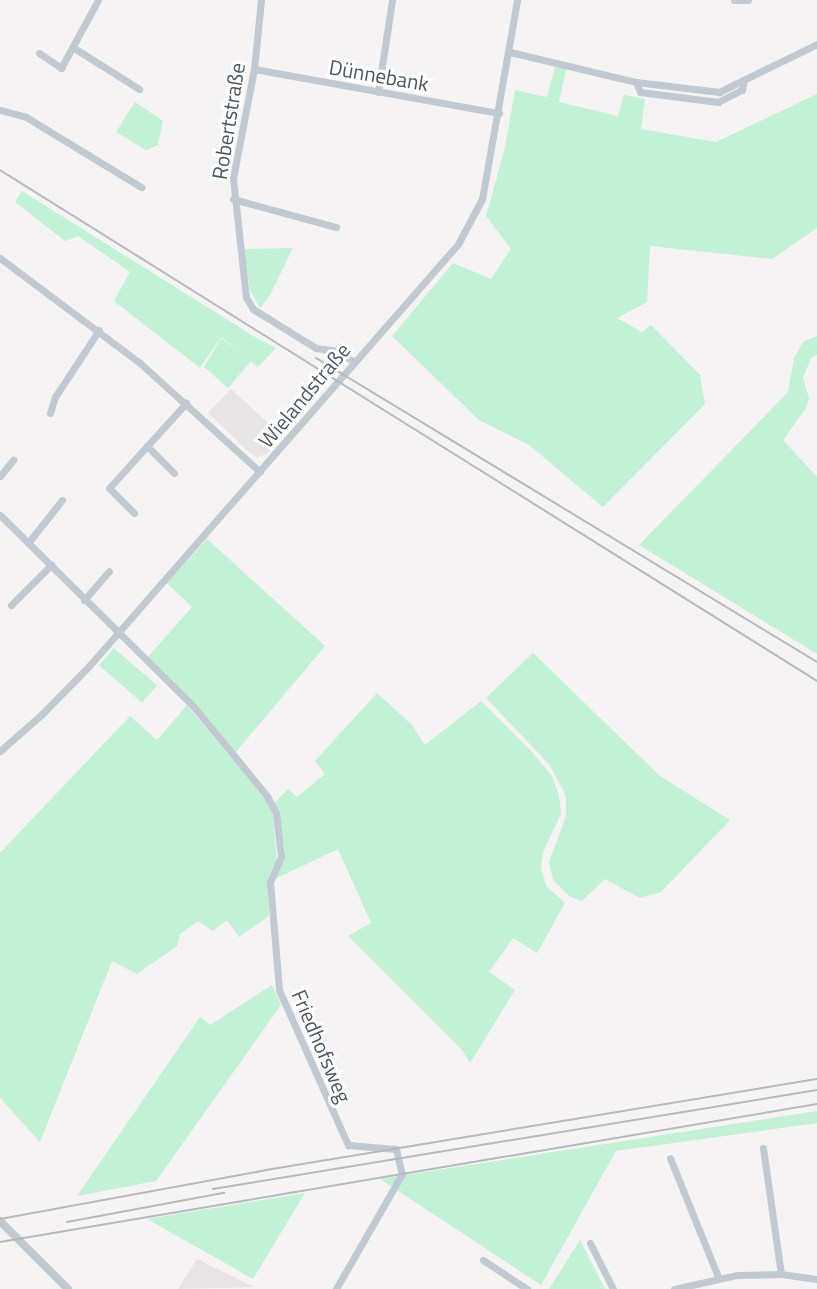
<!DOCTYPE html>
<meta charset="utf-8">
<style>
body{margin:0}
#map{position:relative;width:817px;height:1289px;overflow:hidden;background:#f5f3f3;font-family:"Titillium Web",sans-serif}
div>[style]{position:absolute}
.education>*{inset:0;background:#e6e4e5}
.green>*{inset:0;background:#c3f1d5;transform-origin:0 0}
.minor>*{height:7px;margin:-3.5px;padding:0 3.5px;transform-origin:3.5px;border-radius:3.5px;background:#c1cad2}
.tertiary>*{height:8px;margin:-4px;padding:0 4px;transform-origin:4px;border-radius:4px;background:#c1cad2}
.rail>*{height:2px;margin:-1px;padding:0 1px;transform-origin:1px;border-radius:1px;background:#b5b8bd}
span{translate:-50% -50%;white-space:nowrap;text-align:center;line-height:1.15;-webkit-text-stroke:6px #fff;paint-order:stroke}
.street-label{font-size:21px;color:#4a5661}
</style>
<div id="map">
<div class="education">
<div style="clip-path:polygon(231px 389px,282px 436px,267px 454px,257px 457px,249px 452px,208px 413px)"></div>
<div style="clip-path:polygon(197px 1259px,254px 1287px,178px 1289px)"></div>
</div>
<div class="green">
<div style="clip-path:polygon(555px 67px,566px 69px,559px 102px,618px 116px,624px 95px,645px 99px,641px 129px,716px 142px,817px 94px,817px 228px,772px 259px,650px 246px,647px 302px,617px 318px,642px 332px,651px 325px,700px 375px,705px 404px,603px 507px,529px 445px,479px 420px,392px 336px,453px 263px,491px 279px,511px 249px,486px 216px,505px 148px,515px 90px,547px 97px)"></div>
<div style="clip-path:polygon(135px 102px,163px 121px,158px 145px,146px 150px,116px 132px)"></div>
<div style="clip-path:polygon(22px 191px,255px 337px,276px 348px,258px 367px,221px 337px,200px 368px,114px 301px,130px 272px,78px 236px,65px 241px,15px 202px)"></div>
<div style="clip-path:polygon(293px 248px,270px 295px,260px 308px,250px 290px,244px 249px)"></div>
<div style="clip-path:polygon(817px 336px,817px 355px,811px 358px,803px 378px,809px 398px,806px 408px,783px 440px,817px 477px,817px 654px,639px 545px,788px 392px,794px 358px,804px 341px)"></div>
<div style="clip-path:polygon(221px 338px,251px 361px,228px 388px,204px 367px)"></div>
<div style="clip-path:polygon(207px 539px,325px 646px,235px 753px,197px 705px,147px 658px,192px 607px,167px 583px)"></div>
<div style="left:114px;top:648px;width:57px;height:23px;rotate:41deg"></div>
<div style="clip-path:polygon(533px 653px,660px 776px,730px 820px,661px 892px,640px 898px,605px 879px,582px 901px,569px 896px,553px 880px,549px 862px,566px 816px,566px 796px,549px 764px,486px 698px)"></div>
<div style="clip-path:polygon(377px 693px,412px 725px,425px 745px,481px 701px,532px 752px,552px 776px,559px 795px,561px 814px,543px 852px,541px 868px,546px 886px,565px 903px,537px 953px,513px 938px,489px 972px,515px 990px,470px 1063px,462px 1050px,348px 936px,371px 923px,338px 849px,275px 879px,285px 849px,275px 802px,288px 789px,297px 797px,325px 774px,315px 761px)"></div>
<div style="clip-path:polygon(187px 705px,272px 807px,277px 861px,268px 878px,269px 916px,239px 937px,227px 920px,213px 931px,198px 921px,180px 934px,177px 946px,137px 974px,112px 961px,40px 1142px,0 1098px,0 853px,130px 716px,157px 740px)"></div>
<div style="clip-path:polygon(272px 985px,281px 1005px,156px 1181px,77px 1196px,200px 1017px,210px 1025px)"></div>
<div style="clip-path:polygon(817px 1111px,817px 1123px,616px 1151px,541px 1285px,380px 1179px)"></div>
<div style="clip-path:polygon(305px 1193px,253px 1279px,147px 1219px)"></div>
<div style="clip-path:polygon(580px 1240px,605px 1289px,549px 1289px)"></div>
</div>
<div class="minor">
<div style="left:261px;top:0;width:69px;rotate:95.8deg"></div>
<div style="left:254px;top:69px;width:111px;rotate:100.9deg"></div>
<div style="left:233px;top:178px;width:120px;rotate:83.8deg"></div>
<div style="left:246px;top:297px;width:14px;rotate:60deg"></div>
<div style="left:253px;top:309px;width:74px;rotate:31.8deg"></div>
<div style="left:316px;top:348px;width:22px;rotate:8deg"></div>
<div style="left:338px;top:351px;width:19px;rotate:35deg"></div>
<div style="left:734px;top:0;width:14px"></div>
<div style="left:74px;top:48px;width:77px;rotate:32.2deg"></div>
<div style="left:510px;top:52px;width:130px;rotate:13.4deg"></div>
<div style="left:636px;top:82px;width:84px;rotate:6.9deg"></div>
<div style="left:719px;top:92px;width:109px;rotate:-26.1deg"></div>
<div style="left:39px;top:53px;width:27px;rotate:34deg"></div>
<div style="left:61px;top:68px;width:77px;rotate:-61.4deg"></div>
<div style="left:254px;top:69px;width:249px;rotate:10.2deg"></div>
<div style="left:636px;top:82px;width:11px;rotate:68deg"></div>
<div style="left:640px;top:92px;width:79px;rotate:7.3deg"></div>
<div style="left:718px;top:102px;width:27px;rotate:-27deg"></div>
<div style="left:742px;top:90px;width:10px;rotate:-79deg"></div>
<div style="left:378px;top:92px;width:93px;rotate:-81.3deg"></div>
<div style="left:0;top:110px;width:27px;rotate:15deg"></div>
<div style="left:26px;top:117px;width:135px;rotate:31.3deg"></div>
<div style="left:233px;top:199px;width:107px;rotate:15.2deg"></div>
<div style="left:0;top:258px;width:175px;rotate:36.9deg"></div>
<div style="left:140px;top:363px;width:162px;rotate:42.2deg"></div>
<div style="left:50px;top:413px;width:17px;rotate:-73deg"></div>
<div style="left:55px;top:397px;width:80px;rotate:-56.7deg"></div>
<div style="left:147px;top:446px;width:38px;rotate:45deg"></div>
<div style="left:0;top:476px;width:21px;rotate:-51deg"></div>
<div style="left:134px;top:513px;width:35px;rotate:-135deg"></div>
<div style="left:109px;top:488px;width:115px;rotate:-47.8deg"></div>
<div style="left:0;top:515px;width:273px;rotate:44.7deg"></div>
<div style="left:194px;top:707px;width:115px;rotate:50.6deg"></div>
<div style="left:267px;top:796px;width:19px;rotate:62deg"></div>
<div style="left:276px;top:813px;width:44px;rotate:83.5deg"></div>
<div style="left:281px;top:857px;width:27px;rotate:114deg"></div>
<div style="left:270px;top:882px;width:108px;rotate:85.2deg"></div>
<div style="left:279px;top:990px;width:170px;rotate:66deg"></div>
<div style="left:348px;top:1145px;width:48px;rotate:4.8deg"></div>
<div style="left:396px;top:1149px;width:26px;rotate:77deg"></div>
<div style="left:402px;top:1174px;width:133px;rotate:119.9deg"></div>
<div style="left:28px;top:543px;width:55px;rotate:-51.7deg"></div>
<div style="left:84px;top:600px;width:38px;rotate:-49deg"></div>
<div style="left:11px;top:605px;width:57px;rotate:-45deg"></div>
<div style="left:0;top:751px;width:55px;rotate:-41.3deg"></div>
<div style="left:41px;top:715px;width:69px;rotate:-45.6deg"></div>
<div style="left:89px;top:666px;width:561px;rotate:-48.83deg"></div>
<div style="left:458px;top:244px;width:51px;rotate:-61.9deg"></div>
<div style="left:482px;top:199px;width:202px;rotate:-80deg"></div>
<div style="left:763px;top:1148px;width:127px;rotate:81.9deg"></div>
<div style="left:670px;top:1158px;width:128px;rotate:68deg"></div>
<div style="left:590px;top:1243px;width:51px;rotate:63.4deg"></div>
<div style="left:483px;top:1260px;width:53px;rotate:33.4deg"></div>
<div style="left:674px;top:1289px;width:65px;rotate:-12.5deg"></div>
<div style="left:737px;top:1275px;width:44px;rotate:-1.3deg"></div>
<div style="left:781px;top:1274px;width:36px;rotate:8deg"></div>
</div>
<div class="tertiary">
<div style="left:0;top:1221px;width:96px;rotate:45deg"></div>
</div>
<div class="rail">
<div style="left:0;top:170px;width:964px;rotate:32.02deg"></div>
<div style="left:316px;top:358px;width:586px;rotate:31.25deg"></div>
<div style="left:213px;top:1189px;width:612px;rotate:-9.31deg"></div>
<div style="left:0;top:1219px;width:270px;rotate:-10.4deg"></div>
<div style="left:266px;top:1170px;width:558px;rotate:-9.38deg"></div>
<div style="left:67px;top:1222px;width:160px;rotate:-10.5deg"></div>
<div style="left:0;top:1242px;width:829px;rotate:-9.59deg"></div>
</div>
<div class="street-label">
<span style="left:379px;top:75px;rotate:10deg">Dünnebank</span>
<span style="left:228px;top:121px;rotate:-81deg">Robertstraße</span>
<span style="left:304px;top:395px;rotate:-50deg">Wielandstraße</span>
<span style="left:322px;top:1046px;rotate:67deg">Friedhofsweg</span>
</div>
</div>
